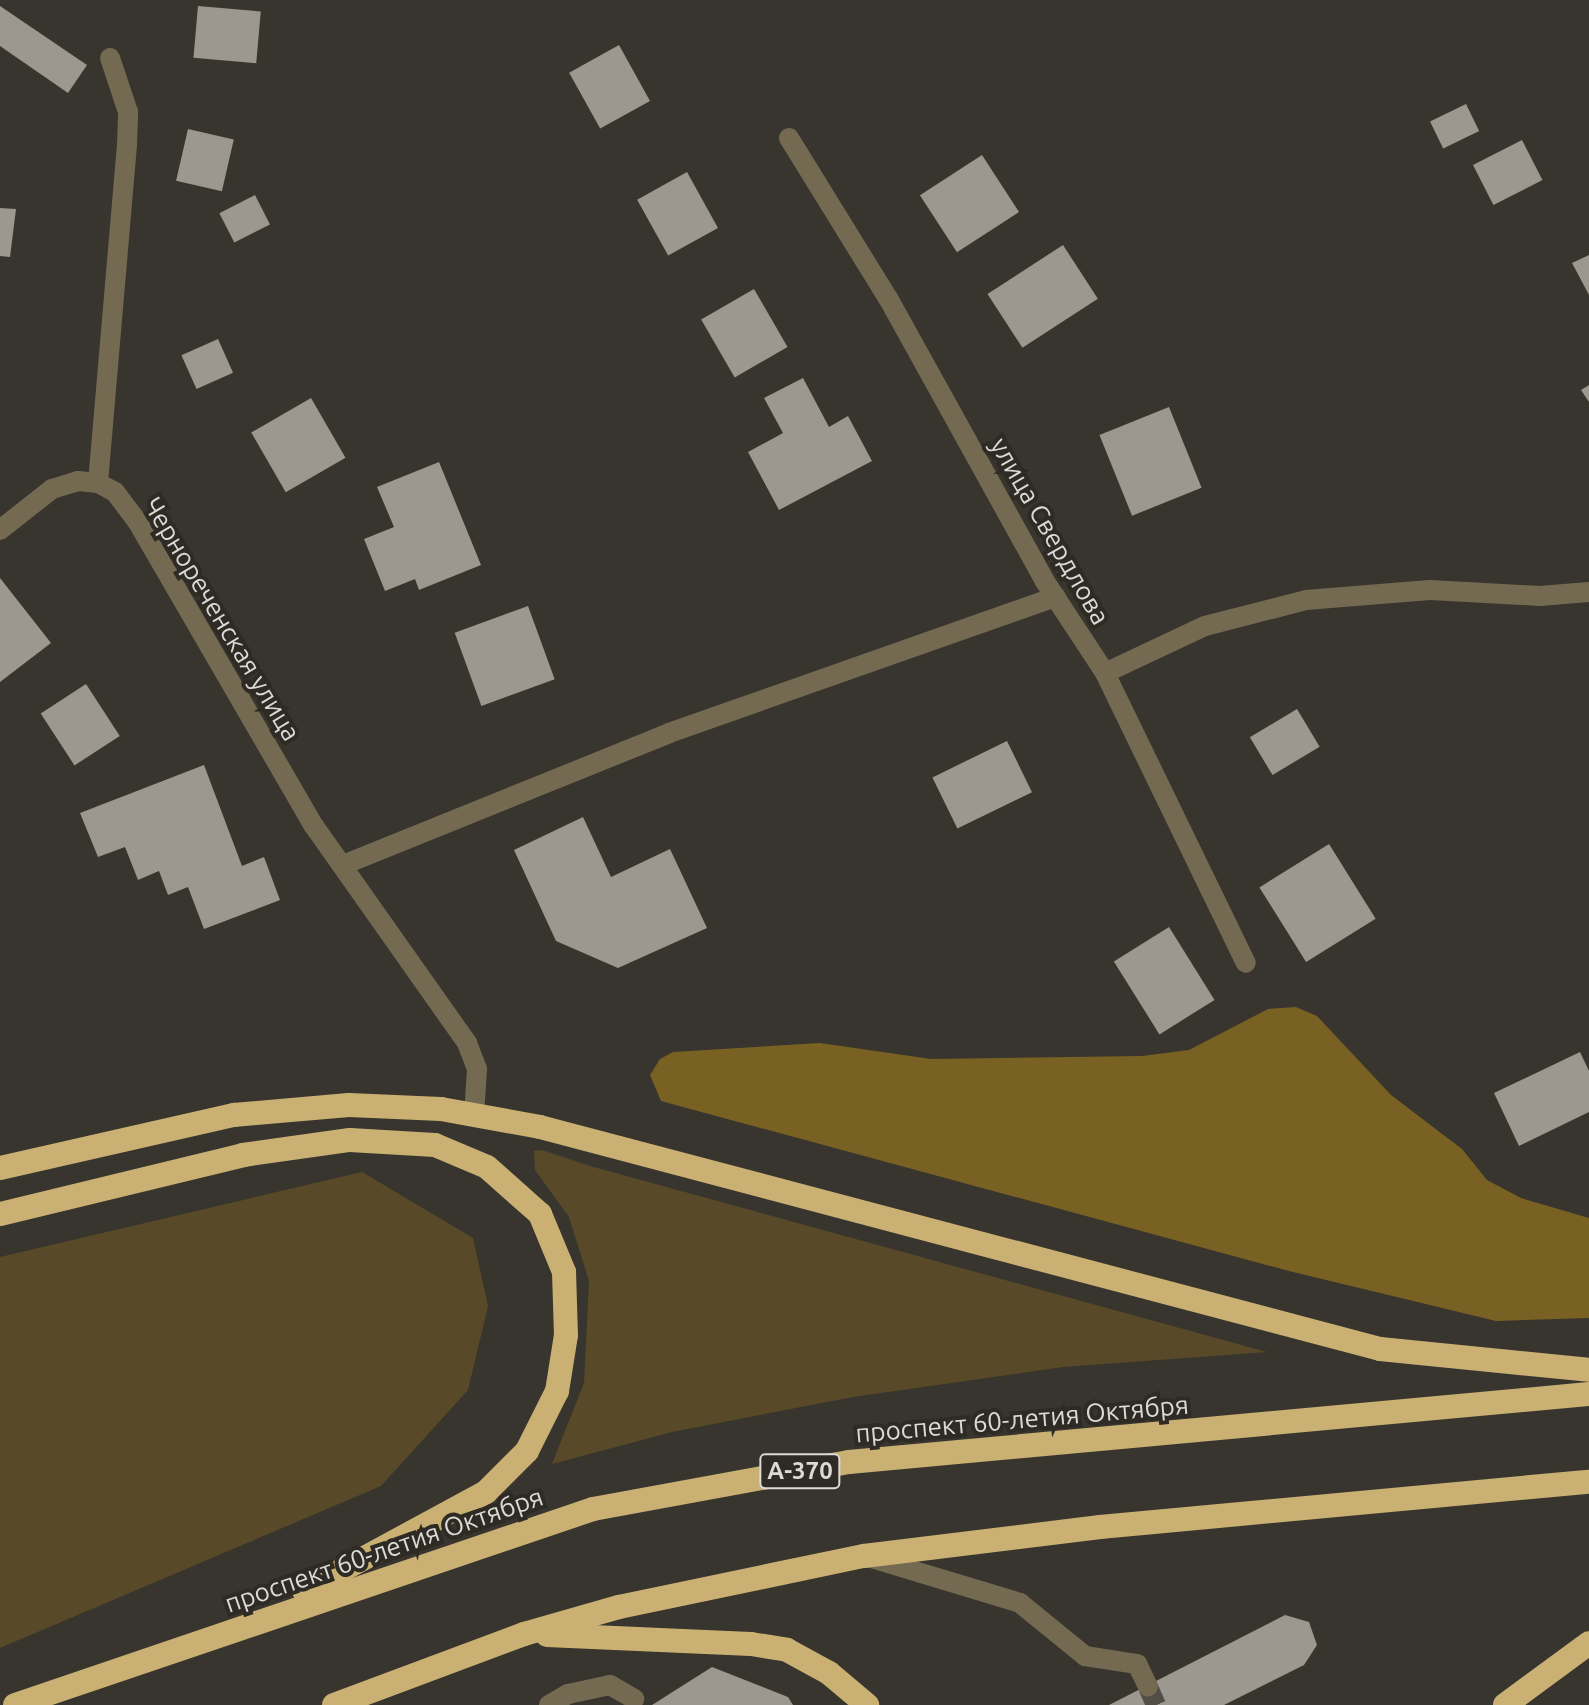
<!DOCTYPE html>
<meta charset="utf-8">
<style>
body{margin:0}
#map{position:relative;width:1589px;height:1705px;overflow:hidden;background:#38352e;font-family:Ubuntu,sans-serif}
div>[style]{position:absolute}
.green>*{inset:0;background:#584a28}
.forest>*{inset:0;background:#796123}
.building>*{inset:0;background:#9c9890;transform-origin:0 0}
.minor-tunnel>*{height:20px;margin-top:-10px;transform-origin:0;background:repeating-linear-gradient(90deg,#514e47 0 20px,transparent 0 30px)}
.minor>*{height:20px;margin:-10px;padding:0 10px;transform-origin:10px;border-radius:10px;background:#746a52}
.highway>*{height:24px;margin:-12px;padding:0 12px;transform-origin:12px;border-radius:12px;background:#cab173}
span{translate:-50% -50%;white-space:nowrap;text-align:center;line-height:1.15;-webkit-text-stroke:8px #2e2b24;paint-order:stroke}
.shield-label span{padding:2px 6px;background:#2e2b24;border:2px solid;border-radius:6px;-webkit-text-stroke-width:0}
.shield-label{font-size:24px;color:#dcdad6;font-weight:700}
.street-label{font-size:26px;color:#dcdad6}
</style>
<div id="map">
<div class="green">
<div style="clip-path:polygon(542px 1150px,590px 1166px,1267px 1352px,1063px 1367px,853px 1397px,672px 1432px,552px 1464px,584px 1383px,589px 1281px,569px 1217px,535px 1170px,534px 1151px)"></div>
<div style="clip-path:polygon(362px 1172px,473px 1238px,488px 1306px,468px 1390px,381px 1486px,0 1648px,0 1257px)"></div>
</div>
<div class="forest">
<div style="clip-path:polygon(1296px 1007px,1317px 1016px,1391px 1095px,1462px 1149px,1487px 1180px,1521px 1198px,1589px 1218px,1589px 1318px,1496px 1321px,1289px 1271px,661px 1101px,650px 1075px,660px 1059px,673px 1052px,820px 1043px,931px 1059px,1142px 1056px,1189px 1050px,1268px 1009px)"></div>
</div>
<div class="building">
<div style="clip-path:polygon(0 6px,87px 65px,68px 93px,0 46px)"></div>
<div style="left:198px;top:6px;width:63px;height:52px;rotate:5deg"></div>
<div style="left:619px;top:45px;width:64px;height:57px;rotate:61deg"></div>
<div style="left:1466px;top:104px;width:30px;height:40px;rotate:64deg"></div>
<div style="left:188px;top:129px;width:47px;height:53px;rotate:13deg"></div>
<div style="left:1522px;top:140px;width:45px;height:55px;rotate:63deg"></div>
<div style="left:982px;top:155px;width:68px;height:74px;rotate:57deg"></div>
<div style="left:687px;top:172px;width:64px;height:57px;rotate:61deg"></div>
<div style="left:255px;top:195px;width:33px;height:40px;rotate:63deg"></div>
<div style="clip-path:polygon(0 208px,16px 209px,10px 257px,0 256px)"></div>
<div style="left:1063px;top:245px;width:64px;height:90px;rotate:57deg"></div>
<div style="clip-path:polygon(1589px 255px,1589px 295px,1572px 263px)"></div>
<div style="left:754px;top:289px;width:67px;height:61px;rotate:60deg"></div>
<div style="left:218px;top:339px;width:37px;height:40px;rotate:66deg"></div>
<div style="clip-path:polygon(803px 378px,829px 427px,848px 416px,872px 461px,779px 510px,748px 452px,783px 433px,764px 398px)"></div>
<div style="clip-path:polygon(1589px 385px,1589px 402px,1581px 390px)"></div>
<div style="left:311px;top:398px;width:69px;height:69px;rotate:60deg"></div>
<div style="left:1169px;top:407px;width:87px;height:75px;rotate:68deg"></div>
<div style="clip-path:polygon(439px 462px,481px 565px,419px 590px,415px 579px,385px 591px,364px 539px,394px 527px,377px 487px)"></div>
<div style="clip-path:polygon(0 578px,51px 643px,0 682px)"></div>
<div style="left:528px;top:606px;width:78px;height:78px;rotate:70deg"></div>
<div style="left:86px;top:684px;width:62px;height:54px;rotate:57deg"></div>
<div style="left:1297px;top:709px;width:44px;height:55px;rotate:59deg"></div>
<div style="left:1007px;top:741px;width:57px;height:83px;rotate:64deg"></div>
<div style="clip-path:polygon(204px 765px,242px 866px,264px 857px,280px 900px,204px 929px,188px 887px,168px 895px,159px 871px,138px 880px,125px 847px,98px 857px,80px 813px)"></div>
<div style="clip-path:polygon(583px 817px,611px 877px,670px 849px,707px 928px,618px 968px,556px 941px,514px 850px)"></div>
<div style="left:1329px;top:844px;width:88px;height:82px;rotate:58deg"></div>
<div style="left:1169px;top:927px;width:86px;height:65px;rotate:58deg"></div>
<div style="clip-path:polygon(1580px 1052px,1589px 1071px,1589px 1112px,1519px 1146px,1494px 1093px)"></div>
<div style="clip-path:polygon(1285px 1615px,1309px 1622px,1317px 1645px,1304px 1665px,1224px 1705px,1109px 1705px)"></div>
<div style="clip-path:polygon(712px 1667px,788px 1697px,793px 1705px,652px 1705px)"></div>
</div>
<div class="minor-tunnel">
<div style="left:1148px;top:1687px;width:20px;rotate:66deg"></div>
</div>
<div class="minor">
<div style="left:789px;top:138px;width:188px;rotate:58.3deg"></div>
<div style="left:888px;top:298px;width:322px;rotate:61deg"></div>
<div style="left:1044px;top:580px;width:111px;rotate:56.7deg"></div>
<div style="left:1105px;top:673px;width:322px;rotate:64.1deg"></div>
<div style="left:98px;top:483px;width:339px;rotate:-85.1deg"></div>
<div style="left:127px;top:145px;width:33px;rotate:-88deg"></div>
<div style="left:128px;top:112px;width:57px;rotate:-108.4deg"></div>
<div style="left:0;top:530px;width:66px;rotate:-38.3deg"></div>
<div style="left:52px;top:489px;width:27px;rotate:-17deg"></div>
<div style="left:78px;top:481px;width:20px;rotate:6deg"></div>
<div style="left:98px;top:483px;width:19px;rotate:28deg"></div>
<div style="left:115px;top:492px;width:36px;rotate:53deg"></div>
<div style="left:137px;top:521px;width:353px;rotate:59.9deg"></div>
<div style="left:314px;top:826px;width:266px;rotate:54.8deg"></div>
<div style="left:467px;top:1043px;width:28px;rotate:69deg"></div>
<div style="left:477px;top:1069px;width:46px;rotate:93.7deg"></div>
<div style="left:1105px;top:673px;width:110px;rotate:-25.2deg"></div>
<div style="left:1205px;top:626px;width:104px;rotate:-14.4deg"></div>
<div style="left:1306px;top:600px;width:124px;rotate:-4.6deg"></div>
<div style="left:1430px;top:590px;width:110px;rotate:3.1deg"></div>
<div style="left:1540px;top:596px;width:49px;rotate:-4.7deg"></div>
<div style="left:343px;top:865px;width:352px;rotate:-22deg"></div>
<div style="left:669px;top:733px;width:410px;rotate:-19.4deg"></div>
<div style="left:868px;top:1557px;width:159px;rotate:16.8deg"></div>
<div style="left:1020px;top:1603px;width:84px;rotate:39.2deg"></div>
<div style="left:1085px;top:1656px;width:53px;rotate:8.7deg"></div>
<div style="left:1137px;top:1664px;width:25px;rotate:64deg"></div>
<div style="left:549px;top:1705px;width:22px;rotate:-30deg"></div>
<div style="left:568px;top:1694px;width:43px;rotate:-12.1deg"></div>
<div style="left:610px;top:1685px;width:28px;rotate:30deg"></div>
</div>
<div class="highway">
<div style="left:0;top:1168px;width:240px;rotate:-12.8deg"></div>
<div style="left:234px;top:1115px;width:115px;rotate:-5deg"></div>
<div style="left:349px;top:1105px;width:92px;rotate:2.5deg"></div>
<div style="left:441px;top:1109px;width:101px;rotate:10.3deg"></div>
<div style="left:540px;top:1127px;width:869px;rotate:14.8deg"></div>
<div style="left:1380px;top:1349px;width:210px;rotate:5.7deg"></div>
<div style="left:0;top:1214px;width:250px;rotate:-13.6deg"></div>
<div style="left:243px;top:1155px;width:108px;rotate:-8deg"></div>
<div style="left:350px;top:1140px;width:85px;rotate:3.4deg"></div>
<div style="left:435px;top:1145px;width:56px;rotate:22.9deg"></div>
<div style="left:487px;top:1167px;width:71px;rotate:41.6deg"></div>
<div style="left:540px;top:1214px;width:63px;rotate:67.5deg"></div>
<div style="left:564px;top:1272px;width:63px;rotate:88.2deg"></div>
<div style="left:566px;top:1335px;width:57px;rotate:99.1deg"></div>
<div style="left:557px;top:1391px;width:67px;rotate:116.6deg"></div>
<div style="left:527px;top:1451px;width:58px;rotate:135deg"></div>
<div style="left:486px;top:1492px;width:207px;rotate:151.5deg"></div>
<div style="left:547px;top:1635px;width:204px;rotate:2.5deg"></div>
<div style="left:751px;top:1644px;width:36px;rotate:9deg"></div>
<div style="left:787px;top:1650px;width:48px;rotate:28.7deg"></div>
<div style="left:829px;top:1673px;width:50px;rotate:40.1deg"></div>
<div style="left:15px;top:1705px;width:610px;rotate:-18.73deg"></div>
<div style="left:593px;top:1509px;width:260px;rotate:-10.4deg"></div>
<div style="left:849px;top:1462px;width:743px;rotate:-5.25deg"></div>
<div style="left:334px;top:1705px;width:203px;rotate:-20.5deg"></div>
<div style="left:524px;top:1634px;width:99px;rotate:-15.9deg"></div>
<div style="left:619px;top:1607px;width:250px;rotate:-11.8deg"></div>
<div style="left:864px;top:1556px;width:238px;rotate:-7deg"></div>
<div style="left:1100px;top:1527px;width:491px;rotate:-5.3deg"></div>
<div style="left:1505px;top:1705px;width:104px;rotate:-36.4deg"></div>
</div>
<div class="shield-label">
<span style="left:800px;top:1471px">А-370</span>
</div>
<div class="street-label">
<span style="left:1050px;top:531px;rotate:60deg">улица Свердлова</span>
<span style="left:222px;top:619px;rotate:59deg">Чернореченская улица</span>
<span style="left:1022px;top:1419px;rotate:-5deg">проспект 60-летия Октября</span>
<span style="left:384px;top:1550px;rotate:-19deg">проспект 60-летия Октября</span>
</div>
</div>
